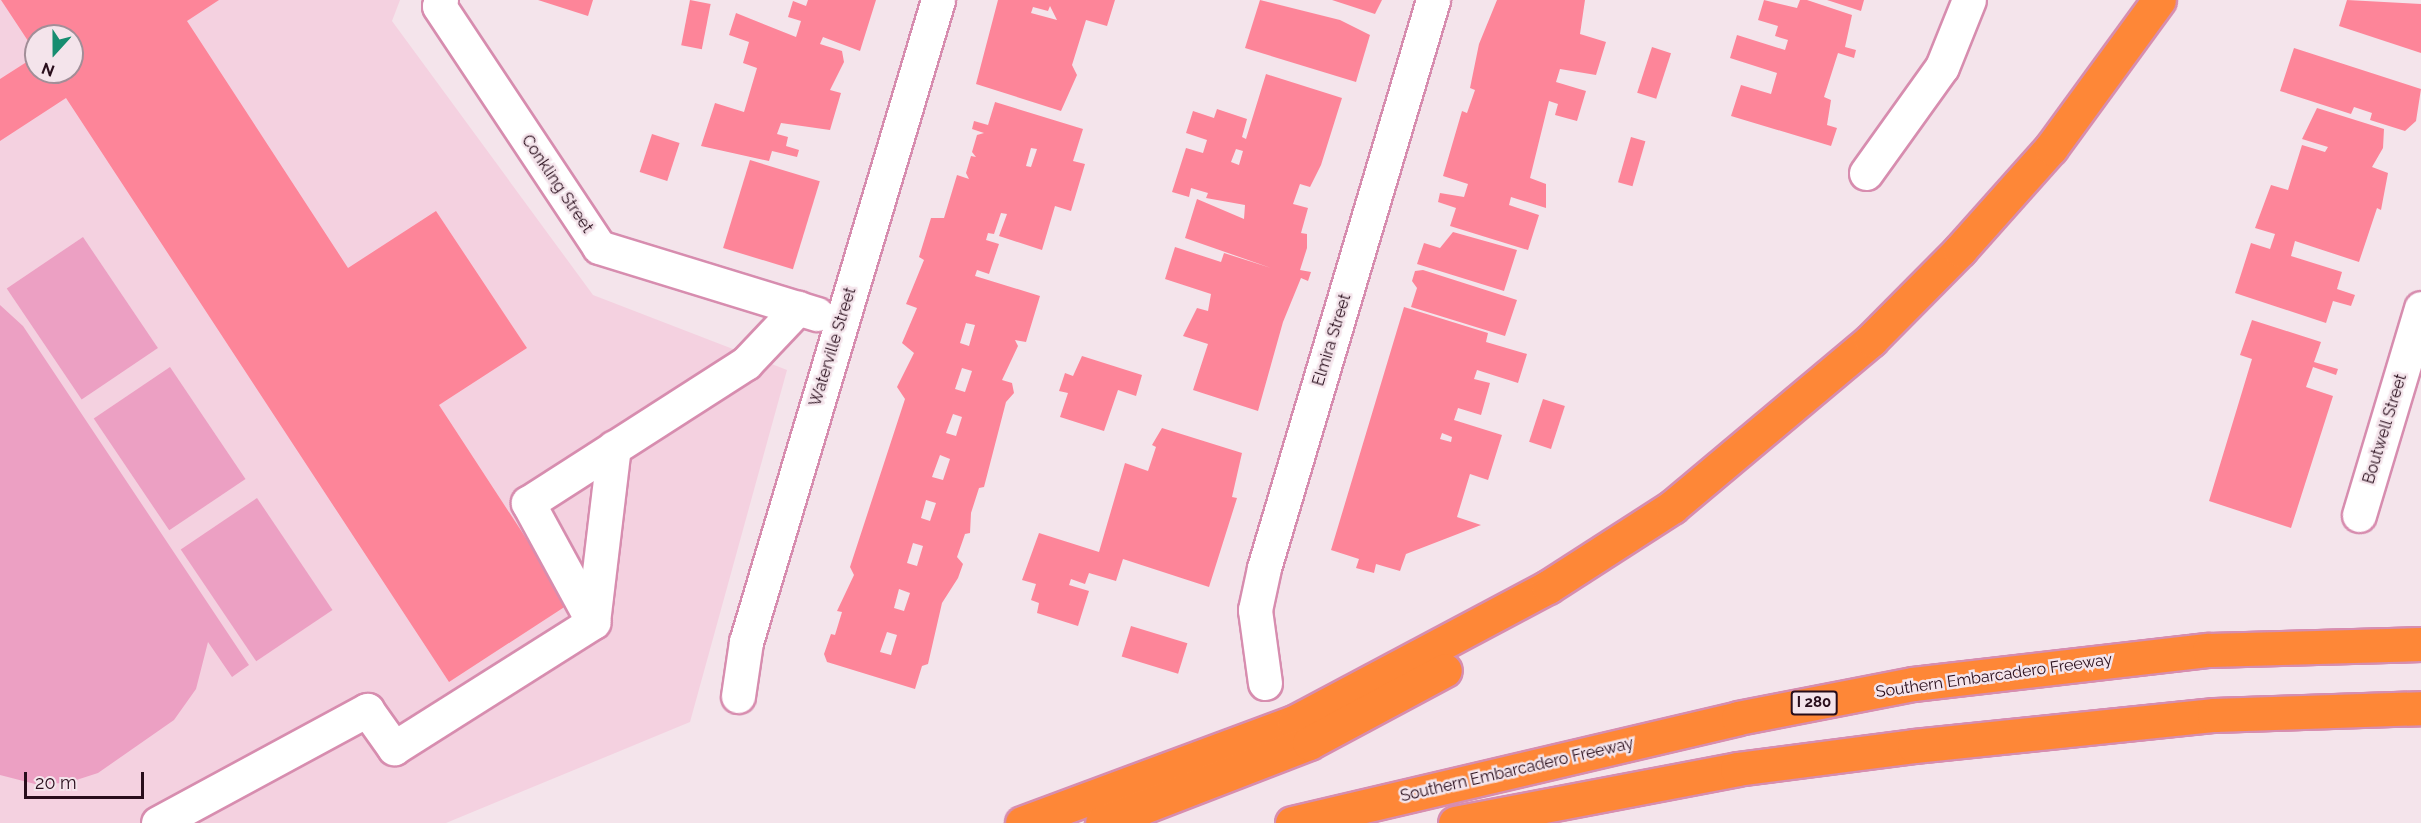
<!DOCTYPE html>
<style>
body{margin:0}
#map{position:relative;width:2421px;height:823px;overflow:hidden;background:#f4e4eb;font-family:Raleway,sans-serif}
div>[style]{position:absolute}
.built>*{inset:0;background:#f4d1e0}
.green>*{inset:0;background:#eca0c3;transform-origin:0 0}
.building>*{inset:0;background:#fd8599;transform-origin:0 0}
.roads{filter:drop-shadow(2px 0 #d78daf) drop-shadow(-2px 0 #d78daf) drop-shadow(0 2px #d78daf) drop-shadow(0 -2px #d78daf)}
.minor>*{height:33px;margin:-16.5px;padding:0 16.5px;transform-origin:16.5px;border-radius:16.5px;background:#fff}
.highway>*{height:33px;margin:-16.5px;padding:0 16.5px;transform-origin:16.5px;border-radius:16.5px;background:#fe8737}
span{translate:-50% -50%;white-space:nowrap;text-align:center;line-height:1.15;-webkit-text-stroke:5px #f4e4eb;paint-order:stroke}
.shield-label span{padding:2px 4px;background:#f4e4eb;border:2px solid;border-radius:4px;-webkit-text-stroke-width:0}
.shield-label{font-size:15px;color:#280d1b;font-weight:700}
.street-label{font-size:16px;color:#280d1b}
.north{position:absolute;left:24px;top:24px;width:60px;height:60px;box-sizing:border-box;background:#f4e4eb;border:2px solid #a28e98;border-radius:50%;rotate:201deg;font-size:16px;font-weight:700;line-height:24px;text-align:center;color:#280d1b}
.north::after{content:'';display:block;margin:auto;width:21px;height:27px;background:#168d70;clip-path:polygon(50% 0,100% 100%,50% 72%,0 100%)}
.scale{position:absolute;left:24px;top:772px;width:120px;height:27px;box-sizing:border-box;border:3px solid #280d1b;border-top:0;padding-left:8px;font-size:18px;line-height:21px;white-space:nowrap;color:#280d1b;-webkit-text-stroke:4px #f4e4eb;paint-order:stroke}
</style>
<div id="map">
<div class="built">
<div style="clip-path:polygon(evenodd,0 0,400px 0,392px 21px,593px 295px,787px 370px,690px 722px,446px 823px,0 823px,0 0,36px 36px,72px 36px,72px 72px,36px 72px,36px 36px)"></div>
</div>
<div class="green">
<div style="left:83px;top:237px;width:134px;height:92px;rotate:56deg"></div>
<div style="clip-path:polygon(0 305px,23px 326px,249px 665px,232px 677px,208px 642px,196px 689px,174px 720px,98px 773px,67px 783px,35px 784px,0 775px)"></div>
<div style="left:170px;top:367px;width:135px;height:92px;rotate:56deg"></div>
<div style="left:257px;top:498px;width:135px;height:92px;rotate:56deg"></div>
</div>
<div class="building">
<div style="clip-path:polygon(1px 0,219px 0,187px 21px,348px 268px,436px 211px,527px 348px,439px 405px,569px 604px,449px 682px,66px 98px,0 141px,0 79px,36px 56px,36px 72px,72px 72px,72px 36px,36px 36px,36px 53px)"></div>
<div style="clip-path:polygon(538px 0,593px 0,588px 16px)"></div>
<div style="left:690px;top:0;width:21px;height:46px;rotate:11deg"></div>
<div style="clip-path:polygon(808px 0,876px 0,860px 51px,823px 37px,820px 44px,842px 51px,844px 62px,830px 90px,841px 93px,830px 130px,781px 123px,777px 134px,788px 137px,786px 146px,799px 150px,797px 157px,772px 151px,769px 161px,701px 146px,715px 103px,744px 112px,757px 68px,743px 63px,749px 42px,729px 35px,736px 13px,796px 37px,801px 21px,788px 17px,793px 1px,806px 6px)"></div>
<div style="clip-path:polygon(evenodd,998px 0,1115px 0,1107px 26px,1086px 20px,1072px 65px,1077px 75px,1061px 111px,976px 84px,998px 0,1050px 6px,1057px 20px,1031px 13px,1033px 7px,1048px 11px,1050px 6px)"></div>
<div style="clip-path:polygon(1260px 0,1340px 20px,1370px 35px,1356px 82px,1245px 48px)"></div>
<div style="clip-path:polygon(1332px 0,1382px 0,1375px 14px)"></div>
<div style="clip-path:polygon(1497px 0,1585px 0,1580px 34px,1606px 42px,1596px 75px,1560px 69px,1556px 82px,1586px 91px,1577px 121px,1555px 115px,1558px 104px,1549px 101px,1530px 178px,1546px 184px,1546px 208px,1511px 197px,1509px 205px,1539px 215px,1528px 250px,1450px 226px,1456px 208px,1438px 202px,1440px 193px,1464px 197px,1468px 184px,1443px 176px,1462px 111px,1467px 113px,1475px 90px,1470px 88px,1479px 44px)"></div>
<div style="clip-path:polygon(1764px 0,1797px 8px,1800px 0,1807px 0,1852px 15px,1845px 47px,1856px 50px,1854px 58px,1838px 53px,1824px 97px,1831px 100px,1827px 125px,1837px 128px,1831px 146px,1731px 116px,1741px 85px,1771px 94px,1777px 73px,1730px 58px,1737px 35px,1785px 50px,1788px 40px,1775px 36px,1778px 26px,1758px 20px)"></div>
<div style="clip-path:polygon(1827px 0,1864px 0,1861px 11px)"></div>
<div style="clip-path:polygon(2347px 0,2421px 4px,2421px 53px,2339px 26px)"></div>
<div style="left:1652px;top:47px;width:20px;height:48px;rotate:18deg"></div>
<div style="clip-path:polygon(2294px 48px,2421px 89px,2416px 121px,2405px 131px,2370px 120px,2372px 113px,2354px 107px,2351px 114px,2280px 91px)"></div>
<div style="clip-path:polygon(evenodd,1266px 74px,1342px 98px,1321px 165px,1310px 187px,1300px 184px,1293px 204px,1308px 208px,1301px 233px,1307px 234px,1307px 248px,1300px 270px,1311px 272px,1308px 281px,1301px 278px,1283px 322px,1258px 411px,1193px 390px,1208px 344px,1183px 336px,1197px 308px,1208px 311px,1211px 294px,1165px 279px,1175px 247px,1221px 262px,1224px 253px,1271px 268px,1185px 238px,1197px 199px,1244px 219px,1245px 205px,1206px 198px,1208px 193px,1191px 188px,1189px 197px,1172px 192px,1186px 148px,1203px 153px,1207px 140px,1186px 133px,1193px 111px,1214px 118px,1217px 109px,1247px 119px,1242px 137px,1246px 139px,1266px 74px,1236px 149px,1243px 151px,1239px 165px,1231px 162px,1236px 149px)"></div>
<div style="clip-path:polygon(evenodd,995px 102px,1083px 129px,1073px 161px,1085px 164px,1071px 211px,1055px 206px,1042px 250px,999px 236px,1007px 214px,1001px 213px,994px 234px,988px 233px,986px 240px,999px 244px,989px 274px,977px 270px,975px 276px,1040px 296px,1026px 342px,1015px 340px,1018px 346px,1002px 380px,1012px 383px,1014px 393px,1006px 402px,984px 487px,979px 488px,971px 513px,970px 533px,965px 534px,957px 557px,963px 564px,958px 578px,942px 603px,928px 664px,922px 666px,915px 689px,827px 662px,824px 654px,831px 634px,835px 635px,842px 612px,837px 611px,854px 575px,850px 567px,905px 399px,897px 387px,914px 353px,902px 343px,917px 308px,906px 304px,924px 260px,919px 257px,931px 218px,944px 218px,957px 175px,969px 179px,966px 173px,971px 156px,976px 157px,972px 152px,977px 135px,984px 133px,972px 129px,974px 121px,988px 125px,995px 102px,1031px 148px,1037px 149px,1031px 167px,1026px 166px,1031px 148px,995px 102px,966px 323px,975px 325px,969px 346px,960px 343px,966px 323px,995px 102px,962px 368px,972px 371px,965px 392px,955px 389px,962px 368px,995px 102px,953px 414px,962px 417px,956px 436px,946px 433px,953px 414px,995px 102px,940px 455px,950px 459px,943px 480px,932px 477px,940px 455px,995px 102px,926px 500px,936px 503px,930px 521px,921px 518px,926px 500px,995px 102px,913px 543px,923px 546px,917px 566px,907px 563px,913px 543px,995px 102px,899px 589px,910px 593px,904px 611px,894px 608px,899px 589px,995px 102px,887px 632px,897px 635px,891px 655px,880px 652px,887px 632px)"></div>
<div style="clip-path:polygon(2317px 108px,2384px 129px,2383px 148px,2372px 167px,2388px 173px,2381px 210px,2377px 208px,2359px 262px,2295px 241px,2291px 256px,2342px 272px,2337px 289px,2355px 295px,2351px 306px,2333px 301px,2326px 323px,2235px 293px,2251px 243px,2270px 249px,2275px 234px,2255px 228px,2271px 185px,2288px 190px,2302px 145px,2325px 152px,2328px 147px,2302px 139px)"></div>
<div style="left:652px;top:134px;width:29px;height:40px;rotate:18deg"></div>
<div style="left:1631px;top:137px;width:15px;height:47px;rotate:16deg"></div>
<div style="left:750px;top:160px;width:73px;height:92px;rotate:17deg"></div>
<div style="clip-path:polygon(1453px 232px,1517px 250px,1504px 291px,1417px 264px,1424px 243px,1440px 248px)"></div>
<div style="clip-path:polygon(1423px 270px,1517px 300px,1505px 336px,1411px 307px,1417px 288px,1412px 281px,1415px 271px)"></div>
<div style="clip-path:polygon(evenodd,1404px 307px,1488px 333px,1486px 342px,1527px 354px,1518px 383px,1477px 370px,1474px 379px,1490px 383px,1481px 415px,1458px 408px,1454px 420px,1502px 435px,1488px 480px,1470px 474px,1457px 517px,1481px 525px,1406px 554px,1400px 571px,1376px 564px,1374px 573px,1356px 568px,1359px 559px,1331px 550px,1404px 307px,1442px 433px,1452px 437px,1451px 442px,1440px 439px,1442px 433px)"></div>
<div style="clip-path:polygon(2252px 320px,2321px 342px,2314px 362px,2338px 369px,2336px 375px,2313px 367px,2306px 387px,2333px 396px,2291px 528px,2209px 501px,2252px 359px,2240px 355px)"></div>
<div style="clip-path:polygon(1082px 356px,1142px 375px,1136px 396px,1118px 390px,1104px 431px,1060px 417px,1068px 393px,1059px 391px,1065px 373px,1073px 376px)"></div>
<div style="left:1543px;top:399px;width:23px;height:45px;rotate:18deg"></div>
<div style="clip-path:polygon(1162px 428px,1242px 453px,1232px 497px,1237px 498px,1209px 587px,1123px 559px,1116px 581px,1089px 573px,1085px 584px,1071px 579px,1069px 585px,1089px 591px,1078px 626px,1037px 613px,1039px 603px,1031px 600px,1036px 584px,1022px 580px,1039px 533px,1099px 552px,1125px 463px,1148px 471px,1156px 447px,1152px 445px)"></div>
<div style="left:1131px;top:626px;width:59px;height:32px;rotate:17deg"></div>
</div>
<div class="roads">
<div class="minor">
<div style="left:441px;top:0;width:6px;rotate:108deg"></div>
<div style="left:439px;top:6px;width:289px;rotate:56.4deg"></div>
<div style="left:599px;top:247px;width:228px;rotate:17.1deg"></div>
<div style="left:1866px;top:173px;width:130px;rotate:-54.4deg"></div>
<div style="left:1942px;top:67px;width:72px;rotate:-68.1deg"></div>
<div style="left:2359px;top:515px;width:216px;rotate:-73.3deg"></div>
<div style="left:593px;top:622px;width:176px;rotate:-83.2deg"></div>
<div style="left:1265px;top:683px;width:74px;rotate:-97.8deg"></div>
<div style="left:1255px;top:610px;width:43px;rotate:-77.9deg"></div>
<div style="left:1264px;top:568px;width:593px;rotate:-73.43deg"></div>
<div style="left:738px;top:696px;width:55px;rotate:-81.6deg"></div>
<div style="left:746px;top:642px;width:670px;rotate:-73.35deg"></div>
<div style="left:158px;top:823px;width:238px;rotate:-28.4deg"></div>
<div style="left:367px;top:710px;width:47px;rotate:54.6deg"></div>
<div style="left:394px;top:748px;width:236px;rotate:-32.3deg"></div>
<div style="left:593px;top:622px;width:136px;rotate:-118.6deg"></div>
<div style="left:528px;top:503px;width:259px;rotate:-32.7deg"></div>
<div style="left:746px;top:363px;width:76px;rotate:-46.6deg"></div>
</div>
<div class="highway">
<div style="left:1022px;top:823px;width:290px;rotate:-20.4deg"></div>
<div style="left:1294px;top:722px;width:288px;rotate:-28deg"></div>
<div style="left:1548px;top:587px;width:148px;rotate:-32.8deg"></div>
<div style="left:1672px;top:507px;width:260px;rotate:-40deg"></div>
<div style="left:1871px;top:340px;width:127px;rotate:-45.3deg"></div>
<div style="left:1960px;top:250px;width:137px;rotate:-48.3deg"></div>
<div style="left:2051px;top:148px;width:183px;rotate:-53.9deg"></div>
<div style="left:1102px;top:823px;width:222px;rotate:-21.1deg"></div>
<div style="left:1309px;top:743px;width:154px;rotate:-28.2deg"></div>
<div style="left:1292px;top:823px;width:458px;rotate:-13.2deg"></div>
<div style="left:1738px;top:718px;width:178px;rotate:-11deg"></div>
<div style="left:1913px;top:684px;width:298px;rotate:-6.6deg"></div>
<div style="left:2209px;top:650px;width:212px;rotate:-1.6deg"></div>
<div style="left:1455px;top:823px;width:287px;rotate:-10.8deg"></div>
<div style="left:1737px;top:769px;width:178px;rotate:-7.4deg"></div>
<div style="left:1914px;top:746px;width:302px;rotate:-5.9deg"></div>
<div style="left:2214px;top:715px;width:207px;rotate:-1.9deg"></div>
</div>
</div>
<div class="shield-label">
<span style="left:1814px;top:703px">I 280</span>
</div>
<div class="street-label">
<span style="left:557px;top:184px;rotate:56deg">Conkling Street</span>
<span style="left:1332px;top:340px;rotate:-73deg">Elmira Street</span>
<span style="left:833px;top:347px;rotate:-73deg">Waterville Street</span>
<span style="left:2385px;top:429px;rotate:-73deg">Boutwell Street</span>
<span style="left:1994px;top:676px;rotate:-8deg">Southern Embarcadero Freeway</span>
<span style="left:1517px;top:770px;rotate:-13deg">Southern Embarcadero Freeway</span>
</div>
<div class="north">N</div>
<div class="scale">20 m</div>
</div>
